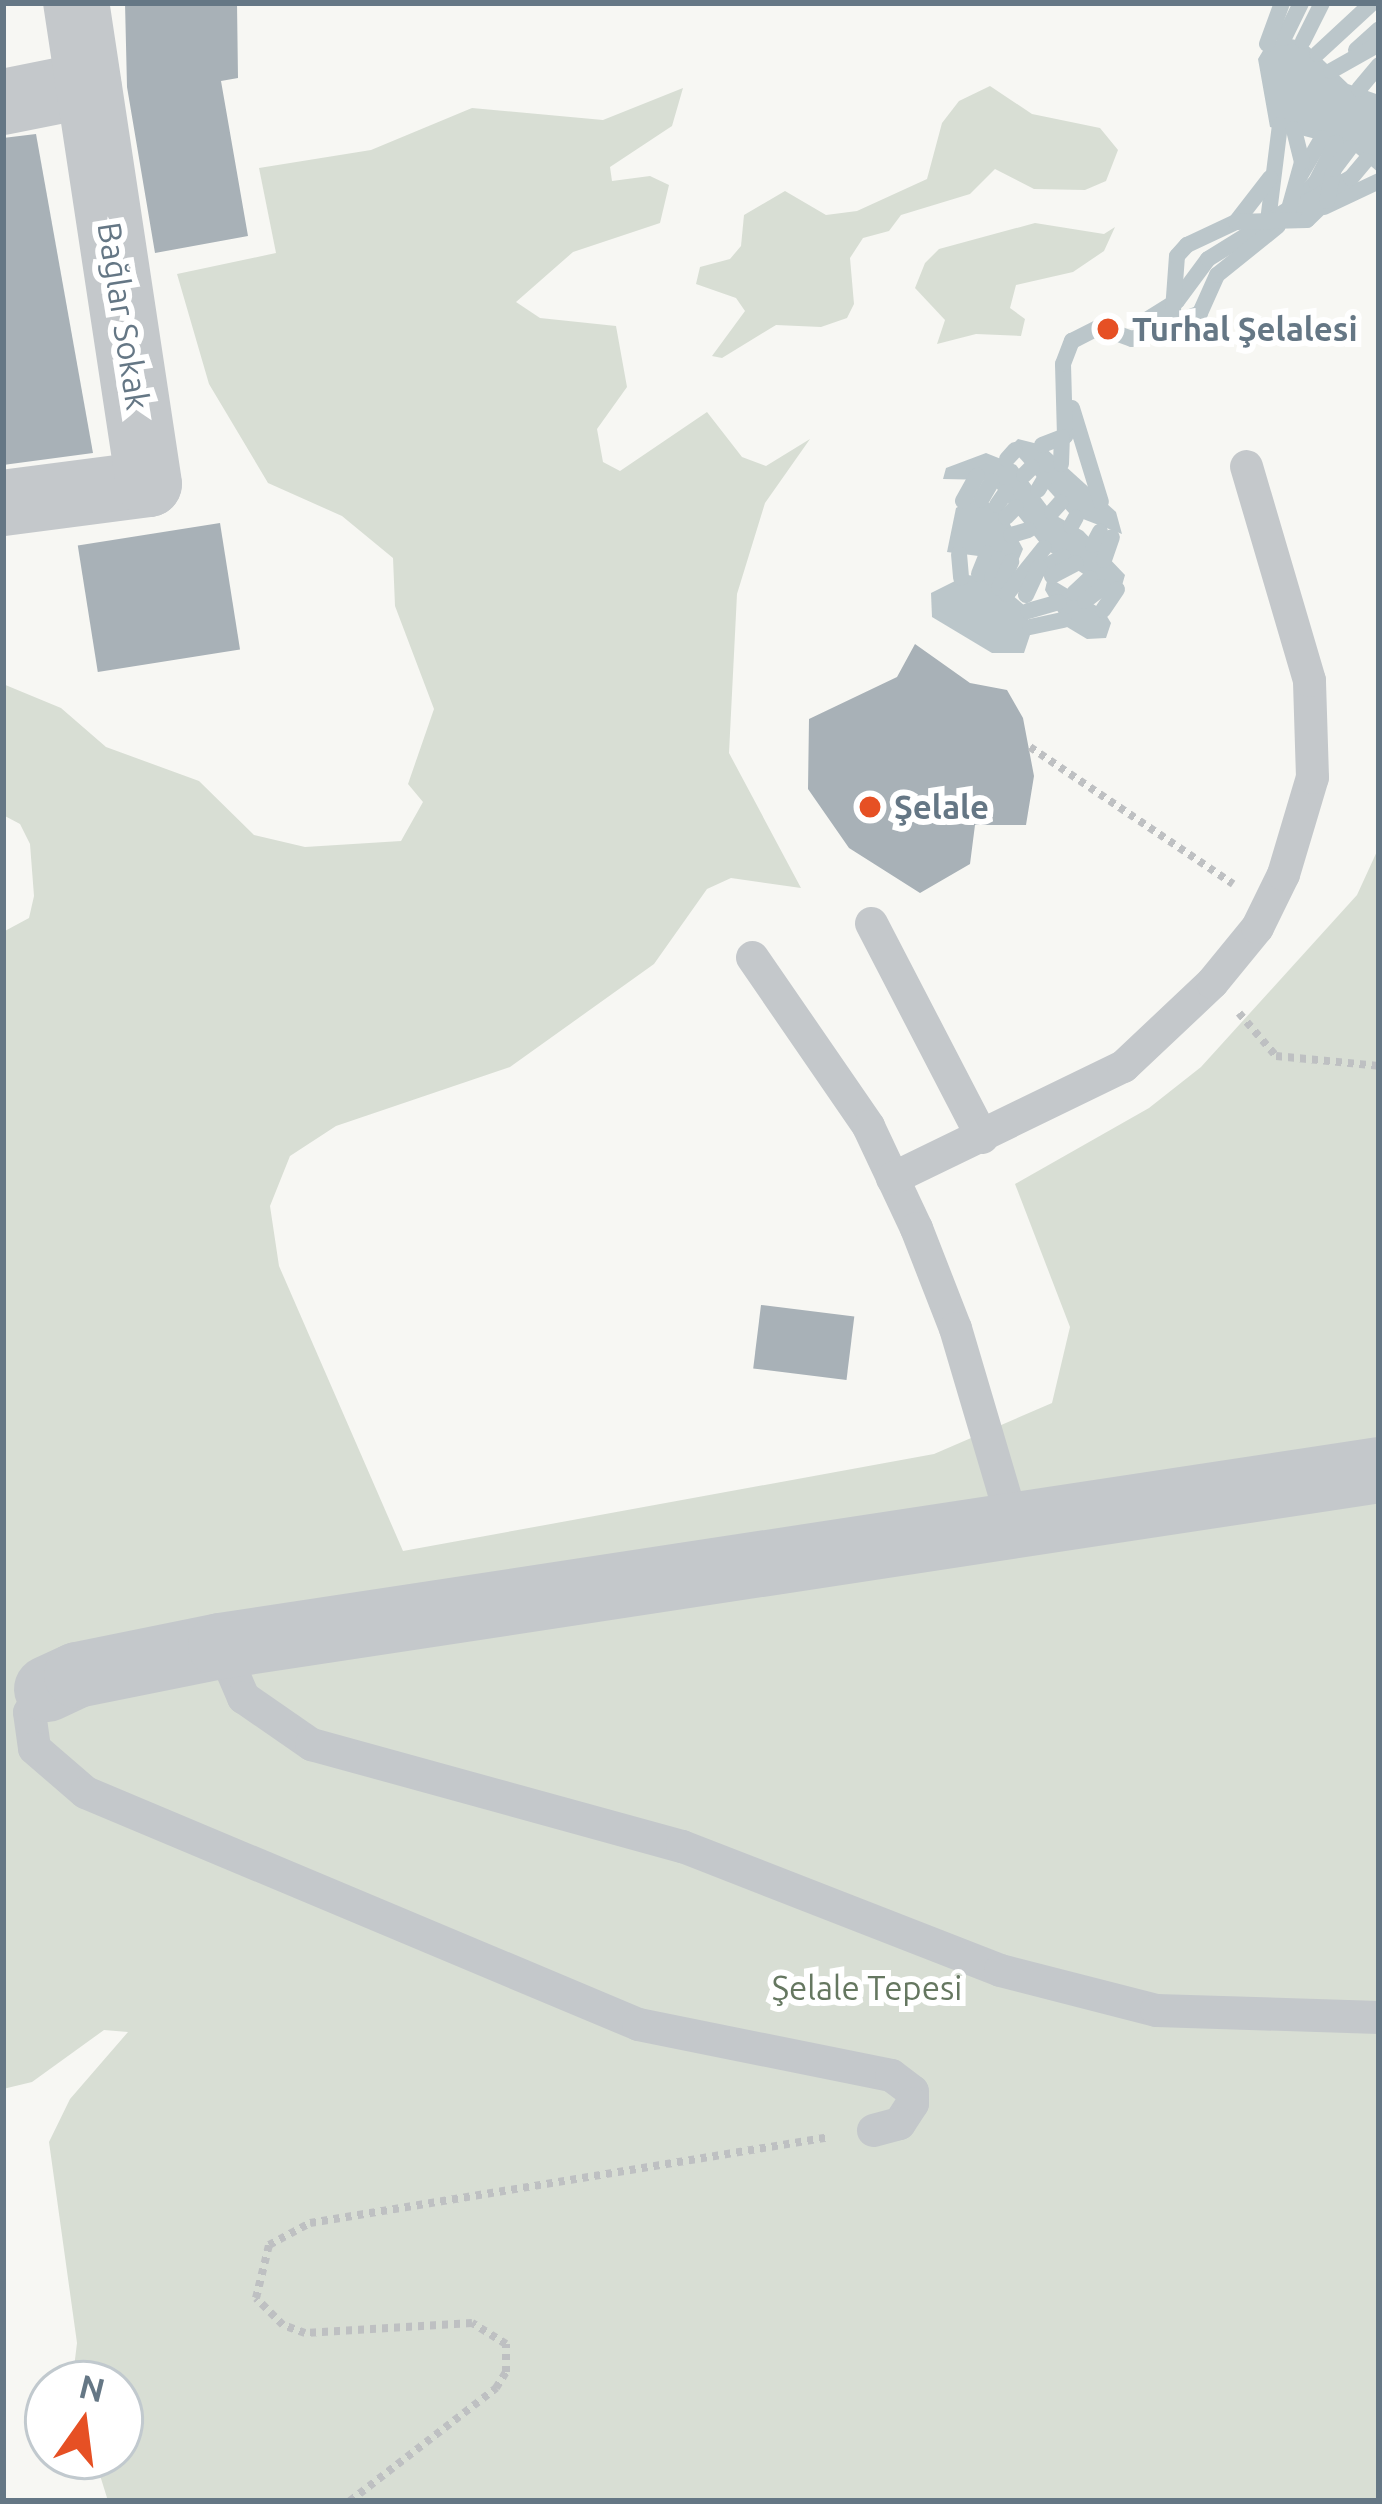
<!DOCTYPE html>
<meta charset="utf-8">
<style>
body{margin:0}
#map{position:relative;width:1382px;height:2504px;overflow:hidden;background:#f7f7f3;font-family:Ubuntu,sans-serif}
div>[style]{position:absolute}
.green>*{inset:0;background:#d8ded4}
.water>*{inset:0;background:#bbc6ca}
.stream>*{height:16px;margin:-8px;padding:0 8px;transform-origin:8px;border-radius:8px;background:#bbc6ca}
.building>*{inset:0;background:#a8b1b7;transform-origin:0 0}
.path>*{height:8px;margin-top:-4px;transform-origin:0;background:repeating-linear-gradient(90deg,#bec0c2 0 6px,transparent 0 12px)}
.service>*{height:33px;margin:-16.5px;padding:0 16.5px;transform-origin:16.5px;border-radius:16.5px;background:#c4c8cb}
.minor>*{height:66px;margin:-33px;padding:0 33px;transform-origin:33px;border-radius:33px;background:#c4c8cb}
.dots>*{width:33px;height:33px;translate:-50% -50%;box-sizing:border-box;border:6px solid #fff;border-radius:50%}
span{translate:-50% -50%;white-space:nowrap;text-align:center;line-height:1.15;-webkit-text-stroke:12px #fff;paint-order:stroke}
.street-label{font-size:33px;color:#657785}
.poi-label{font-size:33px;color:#657785;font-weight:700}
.left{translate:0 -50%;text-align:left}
.park-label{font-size:33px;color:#657760}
.frame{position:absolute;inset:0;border:6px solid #657785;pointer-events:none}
.north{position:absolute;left:24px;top:2360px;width:120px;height:120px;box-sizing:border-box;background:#fff;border:3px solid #c1c9ce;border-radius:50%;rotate:14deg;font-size:33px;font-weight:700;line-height:48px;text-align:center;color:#657785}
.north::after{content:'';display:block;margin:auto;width:42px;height:54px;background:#e65024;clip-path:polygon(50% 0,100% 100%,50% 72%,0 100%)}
</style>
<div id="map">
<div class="green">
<div style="clip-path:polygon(990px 86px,1032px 114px,1100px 128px,1118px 150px,1106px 181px,1085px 190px,1034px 189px,995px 169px,970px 194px,901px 215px,889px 231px,863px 238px,850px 258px,854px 304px,847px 318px,821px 327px,776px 325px,722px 358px,712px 356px,745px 311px,736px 298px,696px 284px,700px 267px,730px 259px,741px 246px,744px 215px,785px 191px,826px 215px,857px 211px,927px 179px,942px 123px,959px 101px)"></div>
<div style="clip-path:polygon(683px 88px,672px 126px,610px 167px,612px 181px,650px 176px,669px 185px,660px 223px,573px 252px,516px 302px,540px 318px,616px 326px,627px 387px,597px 429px,603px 462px,620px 471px,707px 412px,742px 457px,766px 466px,810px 439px,765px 503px,737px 594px,729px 753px,801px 888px,731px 878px,707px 889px,654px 964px,510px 1067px,336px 1126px,290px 1156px,270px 1206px,279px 1266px,403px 1551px,934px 1454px,1052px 1403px,1070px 1327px,1015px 1184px,1149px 1108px,1201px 1067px,1357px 895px,1379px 847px,1379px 2501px,108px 2501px,94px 2456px,120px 2456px,120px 2384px,72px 2384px,77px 2343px,49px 2142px,70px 2099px,128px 2032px,104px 2030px,32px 2082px,3px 2089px,3px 932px,29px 918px,34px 896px,30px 844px,20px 824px,3px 815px,3px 684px,61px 708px,106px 747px,199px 781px,254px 835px,305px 847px,401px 841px,423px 802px,408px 784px,434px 709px,395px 606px,393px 558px,342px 516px,268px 483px,209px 384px,177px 274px,276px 253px,259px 168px,371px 150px,472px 108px,603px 120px)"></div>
<div style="clip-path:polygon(1035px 223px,1104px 234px,1115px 227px,1104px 251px,1073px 272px,1016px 285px,1010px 308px,1025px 319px,1021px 336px,976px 334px,937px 344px,945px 320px,915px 288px,925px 263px,939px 249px)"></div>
</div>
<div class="water">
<div style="clip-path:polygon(1284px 38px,1303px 41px,1348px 84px,1379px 95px,1379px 173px,1350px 148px,1270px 127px,1258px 59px,1267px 44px)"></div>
<div style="clip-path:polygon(1018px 439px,1042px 445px,1116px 512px,1122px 534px,1070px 514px,1010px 447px)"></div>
<div style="clip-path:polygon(986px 453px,1016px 465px,1053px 514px,1083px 531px,1125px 575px,1121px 589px,1103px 587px,1044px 548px,990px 480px,943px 479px,946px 468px)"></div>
<div style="clip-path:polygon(974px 498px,1001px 507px,1023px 549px,1018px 561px,947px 552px,956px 508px)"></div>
<div style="clip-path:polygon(967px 575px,992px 578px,1025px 606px,1031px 632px,1024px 653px,992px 653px,932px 617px,931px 593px)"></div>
<div style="clip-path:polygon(1048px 577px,1103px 610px,1111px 623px,1106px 638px,1087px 639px,1067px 627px,1045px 590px)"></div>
</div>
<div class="stream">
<div style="left:1284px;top:38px;width:39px;rotate:-64deg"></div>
<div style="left:1303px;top:41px;width:42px;rotate:-63.4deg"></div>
<div style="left:1267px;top:44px;width:44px;rotate:-69.9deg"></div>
<div style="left:1356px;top:50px;width:31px;rotate:-42deg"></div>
<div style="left:1317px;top:54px;width:75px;rotate:-42.8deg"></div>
<div style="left:1331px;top:71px;width:55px;rotate:-29.4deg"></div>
<div style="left:1359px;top:89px;width:31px;rotate:-50deg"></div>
<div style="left:1300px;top:176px;width:44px;rotate:-59.9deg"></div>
<div style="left:1294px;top:204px;width:31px;rotate:-45deg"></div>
<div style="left:1316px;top:182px;width:44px;rotate:-62.9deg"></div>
<div style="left:1324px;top:207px;width:61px;rotate:-25.3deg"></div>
<div style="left:1283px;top:215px;width:77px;rotate:-28.6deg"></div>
<div style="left:1351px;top:178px;width:23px;rotate:-50deg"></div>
<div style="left:1268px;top:221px;width:97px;rotate:-82.9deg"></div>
<div style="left:1236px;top:222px;width:56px;rotate:-52.3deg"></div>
<div style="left:1148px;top:319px;width:34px;rotate:-32deg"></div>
<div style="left:1177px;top:301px;width:52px;rotate:-53.6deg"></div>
<div style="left:1208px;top:259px;width:95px;rotate:-31.7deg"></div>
<div style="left:1289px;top:209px;width:49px;rotate:-74.5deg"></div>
<div style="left:1302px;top:162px;width:34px;rotate:-104deg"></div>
<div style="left:1172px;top:324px;width:30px;rotate:-21deg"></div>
<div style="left:1200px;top:313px;width:42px;rotate:-65.9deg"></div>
<div style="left:1217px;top:275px;width:78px;rotate:-38.8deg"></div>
<div style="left:1072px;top:408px;width:98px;rotate:72.9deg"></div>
<div style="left:1042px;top:445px;width:25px;rotate:-21deg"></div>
<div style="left:1065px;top:436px;width:72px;rotate:-91.6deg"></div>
<div style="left:1063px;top:364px;width:25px;rotate:-69deg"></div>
<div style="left:1072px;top:341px;width:30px;rotate:-27deg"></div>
<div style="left:1099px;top:327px;width:35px;rotate:20deg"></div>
<div style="left:1132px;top:339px;width:43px;rotate:-20.6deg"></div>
<div style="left:1172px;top:324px;width:68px;rotate:-85.8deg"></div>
<div style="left:1177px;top:256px;width:15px;rotate:-48deg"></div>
<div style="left:1187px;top:245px;width:54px;rotate:-25.1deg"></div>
<div style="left:1236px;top:222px;width:71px;rotate:-1.6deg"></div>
<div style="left:1307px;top:220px;width:28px;rotate:-44deg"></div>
<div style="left:1327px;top:201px;width:33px;rotate:-78deg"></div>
<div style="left:1334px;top:169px;width:26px;rotate:-53deg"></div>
<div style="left:1007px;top:459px;width:12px;rotate:-48deg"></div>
<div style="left:1061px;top:464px;width:27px;rotate:-88deg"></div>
<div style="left:1024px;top:475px;width:11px;rotate:-45deg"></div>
<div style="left:1038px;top:490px;width:12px;rotate:-59deg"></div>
<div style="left:981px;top:500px;width:22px;rotate:-60deg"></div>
<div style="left:963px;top:501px;width:29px;rotate:-61deg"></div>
<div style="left:997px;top:505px;width:16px;rotate:-55deg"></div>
<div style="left:1052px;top:512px;width:13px;rotate:-48deg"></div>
<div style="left:1006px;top:517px;width:14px;rotate:-45deg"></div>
<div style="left:1071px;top:526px;width:10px;rotate:-61deg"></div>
<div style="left:1011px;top:535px;width:18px;rotate:-16deg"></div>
<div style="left:1093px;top:545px;width:15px;rotate:-62deg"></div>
<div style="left:959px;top:554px;width:24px;rotate:85deg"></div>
<div style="left:1104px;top:560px;width:24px;rotate:-71deg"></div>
<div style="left:979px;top:574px;width:22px;rotate:-68deg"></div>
<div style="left:1027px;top:576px;width:41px;rotate:-27.8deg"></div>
<div style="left:1052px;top:576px;width:27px;rotate:-28deg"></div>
<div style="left:992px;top:578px;width:20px;rotate:-70deg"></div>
<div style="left:999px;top:588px;width:29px;rotate:-65deg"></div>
<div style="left:1074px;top:593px;width:22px;rotate:-43deg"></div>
<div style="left:1007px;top:594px;width:59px;rotate:-51.2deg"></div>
<div style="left:1026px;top:595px;width:31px;rotate:-65deg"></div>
<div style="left:1085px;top:601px;width:23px;rotate:-38deg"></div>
<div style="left:1103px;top:610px;width:25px;rotate:-56deg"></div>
<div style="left:1028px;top:611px;width:32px;rotate:-16deg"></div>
<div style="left:1030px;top:627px;width:34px;rotate:-12deg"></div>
</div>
<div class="building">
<div style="clip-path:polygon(125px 3px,237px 3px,238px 78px,221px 81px,248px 236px,155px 253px,127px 87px)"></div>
<div style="clip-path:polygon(36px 134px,93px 453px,3px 465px,3px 138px)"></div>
<div style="left:220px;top:523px;width:128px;height:144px;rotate:81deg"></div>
<div style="clip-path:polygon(915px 644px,970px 683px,1007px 690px,1023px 718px,1034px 776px,1026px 825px,975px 825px,970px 864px,920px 893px,849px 848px,808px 789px,809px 719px,897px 677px)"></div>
<div style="left:761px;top:1305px;width:94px;height:64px;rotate:7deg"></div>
</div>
<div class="path">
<div style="left:1030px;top:747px;width:245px;rotate:34deg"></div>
<div style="left:1239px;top:1013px;width:57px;rotate:49.3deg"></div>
<div style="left:1276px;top:1056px;width:103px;rotate:5.5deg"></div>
<div style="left:350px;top:2501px;width:185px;rotate:-37.7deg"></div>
<div style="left:496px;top:2388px;width:19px;rotate:-58deg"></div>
<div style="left:506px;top:2372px;width:28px;rotate:-90deg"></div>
<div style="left:506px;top:2344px;width:40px;rotate:-148deg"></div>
<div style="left:472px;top:2323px;width:167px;rotate:176.6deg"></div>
<div style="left:305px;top:2333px;width:23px;rotate:-160deg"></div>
<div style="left:283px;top:2325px;width:38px;rotate:-135deg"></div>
<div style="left:256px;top:2298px;width:55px;rotate:-76.2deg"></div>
<div style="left:269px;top:2245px;width:47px;rotate:-28.2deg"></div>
<div style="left:310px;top:2223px;width:527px;rotate:-9.39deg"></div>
</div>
<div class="service">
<div style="left:871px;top:923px;width:241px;rotate:62.6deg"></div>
<div style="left:752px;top:957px;width:205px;rotate:55.5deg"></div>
<div style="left:868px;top:1126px;width:113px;rotate:64.8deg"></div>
<div style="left:916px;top:1228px;width:107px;rotate:68.7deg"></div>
<div style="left:955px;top:1328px;width:204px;rotate:73.5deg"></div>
<div style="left:892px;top:1178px;width:257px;rotate:-25.9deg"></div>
<div style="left:1123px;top:1066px;width:122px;rotate:-43.3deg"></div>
<div style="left:1212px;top:982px;width:71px;rotate:-50.7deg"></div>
<div style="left:1257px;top:927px;width:59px;rotate:-63.9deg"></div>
<div style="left:1283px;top:874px;width:101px;rotate:-73.4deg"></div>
<div style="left:1312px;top:777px;width:97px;rotate:-91.8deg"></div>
<div style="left:1309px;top:680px;width:223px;rotate:-106.4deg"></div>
<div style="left:221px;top:1646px;width:56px;rotate:66.7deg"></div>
<div style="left:243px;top:1697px;width:83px;rotate:34.7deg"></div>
<div style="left:311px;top:1744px;width:385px;rotate:15.4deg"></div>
<div style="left:682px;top:1846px;width:341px;rotate:21.3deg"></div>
<div style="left:1000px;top:1970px;width:161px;rotate:14.4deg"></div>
<div style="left:1156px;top:2010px;width:223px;rotate:1.8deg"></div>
<div style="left:47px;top:1689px;width:29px;rotate:128deg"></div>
<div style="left:29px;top:1712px;width:36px;rotate:82deg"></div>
<div style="left:34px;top:1748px;width:67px;rotate:40.8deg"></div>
<div style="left:85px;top:1792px;width:600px;rotate:22.76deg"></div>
<div style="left:638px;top:2024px;width:258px;rotate:11.4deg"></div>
<div style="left:891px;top:2075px;width:26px;rotate:37deg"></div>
<div style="left:912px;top:2091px;width:12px;rotate:90deg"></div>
<div style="left:912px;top:2103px;width:24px;rotate:123deg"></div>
<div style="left:899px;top:2123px;width:27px;rotate:165deg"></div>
</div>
<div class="minor">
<div style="left:3px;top:102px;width:87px;rotate:-11.3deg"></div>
<div style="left:3px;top:503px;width:147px;rotate:-7.4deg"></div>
<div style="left:149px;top:484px;width:487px;rotate:-98.6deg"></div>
<div style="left:47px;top:1689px;width:33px;rotate:-25deg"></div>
<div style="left:77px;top:1675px;width:147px;rotate:-11.4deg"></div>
<div style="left:221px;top:1646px;width:1171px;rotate:-8.64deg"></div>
</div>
<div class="dots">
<div style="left:1108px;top:329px;background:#e65024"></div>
<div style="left:870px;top:807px;background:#e65024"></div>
</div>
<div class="street-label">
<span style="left:124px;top:316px;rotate:81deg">Bağlar Sokak</span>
</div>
<div class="poi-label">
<span class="left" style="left:1132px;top:329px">Turhal Şelalesi</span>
<span class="left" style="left:894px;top:807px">Şelale</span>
</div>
<div class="park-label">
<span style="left:867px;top:1988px">Şelale Tepesi</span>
</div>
<div class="frame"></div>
<div class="north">N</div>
</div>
